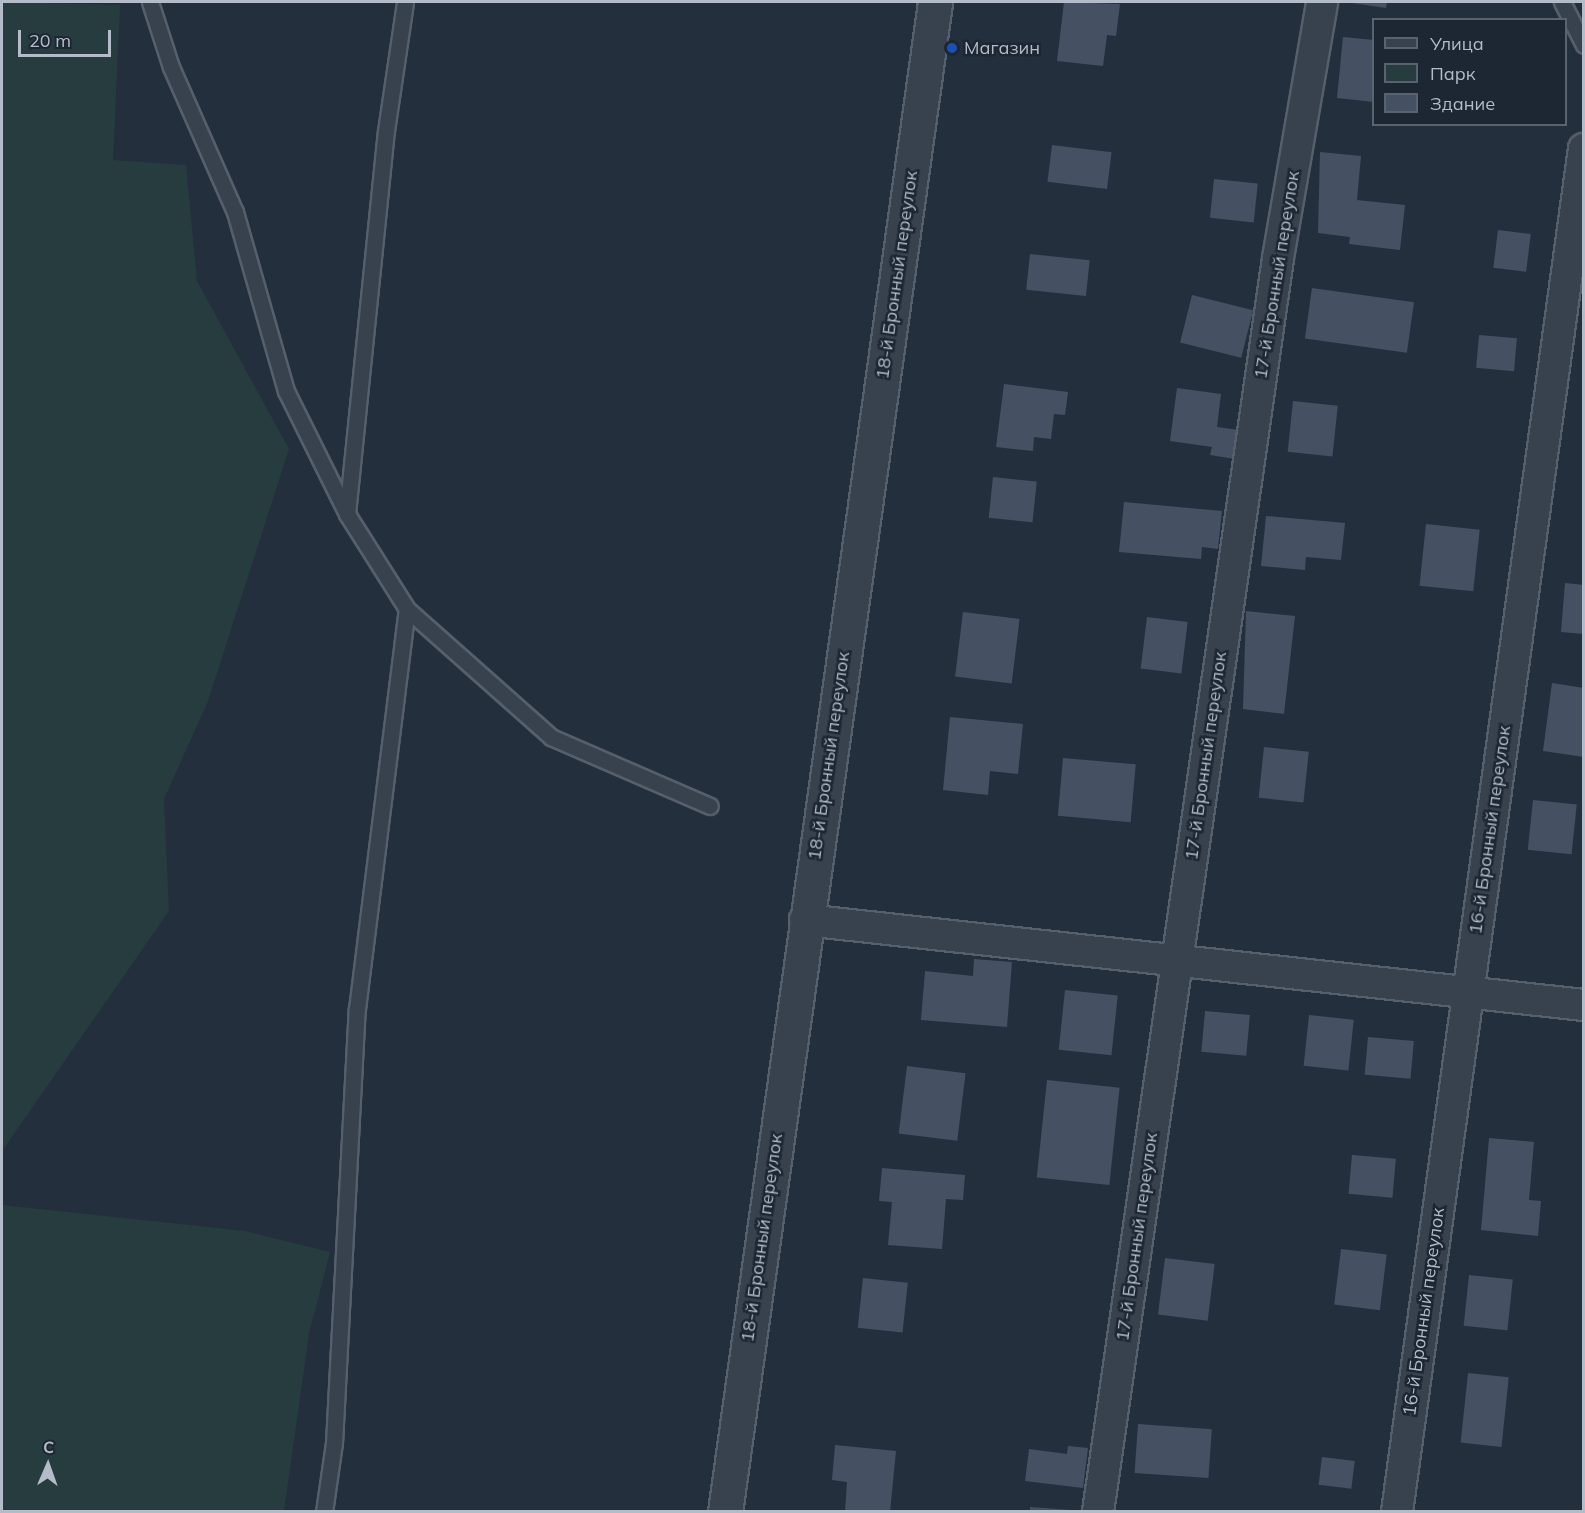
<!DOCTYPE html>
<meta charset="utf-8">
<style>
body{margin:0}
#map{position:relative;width:1585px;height:1513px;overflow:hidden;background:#242f3e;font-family:Mulish,sans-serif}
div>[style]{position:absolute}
.green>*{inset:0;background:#263c3f}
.building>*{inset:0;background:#455162;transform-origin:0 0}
.roads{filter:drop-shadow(2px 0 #565f6c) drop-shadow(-2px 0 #565f6c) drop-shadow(0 2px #565f6c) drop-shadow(0 -2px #565f6c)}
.service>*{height:15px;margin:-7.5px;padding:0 7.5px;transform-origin:7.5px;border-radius:7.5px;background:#38414e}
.minor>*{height:30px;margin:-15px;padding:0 15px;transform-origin:15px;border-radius:15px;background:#38414e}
.tertiary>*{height:33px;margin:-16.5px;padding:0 16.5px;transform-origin:16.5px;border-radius:16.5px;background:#38414e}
.dots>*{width:16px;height:16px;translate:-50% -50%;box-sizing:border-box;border:3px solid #1d2633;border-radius:50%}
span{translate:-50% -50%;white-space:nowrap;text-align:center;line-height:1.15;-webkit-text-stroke:5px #1d2633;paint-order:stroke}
.poi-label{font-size:18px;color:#b4bcc9}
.left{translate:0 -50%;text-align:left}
.street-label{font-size:18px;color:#b4bcc9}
.frame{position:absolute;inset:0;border:3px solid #b4bcc9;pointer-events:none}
.legend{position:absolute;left:1372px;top:18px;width:195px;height:108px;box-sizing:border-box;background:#1d2633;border:2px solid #59626f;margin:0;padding:8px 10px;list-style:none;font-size:18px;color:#b4bcc9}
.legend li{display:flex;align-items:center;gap:12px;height:30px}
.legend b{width:30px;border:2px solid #59626f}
.north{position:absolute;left:18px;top:1435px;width:60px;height:60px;-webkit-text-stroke:4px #1d2633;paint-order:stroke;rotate:2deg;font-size:16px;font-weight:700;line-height:24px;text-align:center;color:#b4bcc9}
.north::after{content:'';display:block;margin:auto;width:21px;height:27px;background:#b4bcc9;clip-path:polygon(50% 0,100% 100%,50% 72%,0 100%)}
.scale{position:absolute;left:18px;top:30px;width:93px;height:27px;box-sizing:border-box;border:3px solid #b4bcc9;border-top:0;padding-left:8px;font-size:18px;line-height:21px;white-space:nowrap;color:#b4bcc9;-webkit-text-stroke:4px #1d2633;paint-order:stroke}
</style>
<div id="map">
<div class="green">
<div style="clip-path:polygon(2px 2px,120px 5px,113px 160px,186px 165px,197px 281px,289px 449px,208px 701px,164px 799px,169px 911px,2px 1151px)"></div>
<div style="clip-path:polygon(2px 1205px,245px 1231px,330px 1252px,309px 1334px,284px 1511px,2px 1511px)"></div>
</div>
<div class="building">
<div style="clip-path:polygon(1064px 2px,1120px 4px,1116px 36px,1107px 35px,1103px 66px,1057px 61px)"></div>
<div style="clip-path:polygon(1345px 2px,1387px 2px,1386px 8px)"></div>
<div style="clip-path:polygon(1343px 37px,1374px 40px,1374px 102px,1337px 98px)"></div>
<div style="left:1052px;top:145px;width:60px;height:37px;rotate:7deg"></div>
<div style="clip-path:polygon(1320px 152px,1361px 156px,1357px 200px,1405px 205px,1400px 250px,1349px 244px,1350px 237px,1318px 233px)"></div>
<div style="left:1214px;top:179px;width:44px;height:39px;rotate:6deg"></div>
<div style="left:1498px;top:230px;width:33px;height:38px;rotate:7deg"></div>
<div style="left:1030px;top:254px;width:60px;height:36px;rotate:6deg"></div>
<div style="left:1312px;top:288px;width:103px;height:51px;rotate:8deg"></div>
<div style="left:1192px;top:295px;width:63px;height:49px;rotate:14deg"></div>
<div style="left:1479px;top:335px;width:38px;height:33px;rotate:5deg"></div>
<div style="clip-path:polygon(1004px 384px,1068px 392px,1065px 415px,1054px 414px,1051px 439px,1034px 437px,1033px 451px,996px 447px)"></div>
<div style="clip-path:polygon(1177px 388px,1221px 394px,1217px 427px,1239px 430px,1235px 459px,1210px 455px,1212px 447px,1170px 441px)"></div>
<div style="left:1293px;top:401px;width:45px;height:51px;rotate:6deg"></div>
<div style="left:993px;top:477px;width:44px;height:41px;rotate:6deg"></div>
<div style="clip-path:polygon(1124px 502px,1222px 511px,1218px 549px,1202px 547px,1201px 559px,1119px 552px)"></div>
<div style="clip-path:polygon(1266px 516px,1345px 523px,1341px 560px,1306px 557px,1305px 570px,1261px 566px)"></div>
<div style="left:1426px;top:524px;width:54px;height:62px;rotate:6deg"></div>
<div style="clip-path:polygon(1565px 583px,1584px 585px,1584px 634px,1561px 632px)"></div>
<div style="clip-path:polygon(1246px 611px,1295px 616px,1284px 714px,1243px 709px)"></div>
<div style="left:963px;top:612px;width:57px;height:65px;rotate:7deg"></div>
<div style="left:1147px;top:617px;width:41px;height:52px;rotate:7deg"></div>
<div style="clip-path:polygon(1552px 683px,1584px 688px,1584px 757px,1543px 751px)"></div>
<div style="clip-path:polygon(950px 717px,1023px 724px,1018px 774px,990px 771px,988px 795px,943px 790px)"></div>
<div style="left:1264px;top:747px;width:45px;height:51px;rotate:6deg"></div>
<div style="left:1063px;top:758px;width:73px;height:58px;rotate:5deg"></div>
<div style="left:1533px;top:800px;width:44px;height:50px;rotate:6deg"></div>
<div style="clip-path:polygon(974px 959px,1012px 962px,1007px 1027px,921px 1020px,925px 971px,973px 976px)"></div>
<div style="left:1065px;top:990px;width:53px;height:60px;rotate:6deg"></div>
<div style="left:1205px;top:1011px;width:45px;height:41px;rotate:5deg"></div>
<div style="left:1309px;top:1015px;width:45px;height:51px;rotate:6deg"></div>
<div style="left:1368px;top:1037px;width:46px;height:38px;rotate:5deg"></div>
<div style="left:907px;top:1066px;width:59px;height:68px;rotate:7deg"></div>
<div style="left:1047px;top:1080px;width:73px;height:98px;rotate:6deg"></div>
<div style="clip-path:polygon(1489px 1138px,1534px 1142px,1529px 1200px,1541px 1201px,1538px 1236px,1481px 1230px)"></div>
<div style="left:1352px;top:1155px;width:44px;height:39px;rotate:5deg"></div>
<div style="clip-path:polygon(882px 1168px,965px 1175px,963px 1200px,946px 1199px,942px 1249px,888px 1245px,892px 1202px,879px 1201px)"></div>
<div style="left:1341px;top:1249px;width:46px;height:56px;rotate:7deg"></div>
<div style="left:1165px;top:1258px;width:50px;height:57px;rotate:7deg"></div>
<div style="left:1469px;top:1275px;width:44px;height:51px;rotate:6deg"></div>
<div style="left:863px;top:1278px;width:45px;height:50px;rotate:6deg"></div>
<div style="left:1468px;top:1373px;width:41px;height:70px;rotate:6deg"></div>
<div style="left:1138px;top:1424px;width:74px;height:49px;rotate:4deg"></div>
<div style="clip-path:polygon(835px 1445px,896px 1451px,890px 1512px,845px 1512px,847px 1482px,832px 1480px)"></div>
<div style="clip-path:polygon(1068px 1446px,1088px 1448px,1083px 1488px,1025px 1481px,1029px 1449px,1067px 1454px)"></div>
<div style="left:1322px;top:1457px;width:33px;height:28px;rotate:7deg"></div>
<div style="clip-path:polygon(1030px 1507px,1071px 1510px,1071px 1512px,1030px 1512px)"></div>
</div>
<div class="roads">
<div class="service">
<div style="left:150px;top:2px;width:68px;rotate:72.1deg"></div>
<div style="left:171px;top:67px;width:158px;rotate:66.2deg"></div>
<div style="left:235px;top:212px;width:186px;rotate:74.1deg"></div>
<div style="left:286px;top:391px;width:137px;rotate:63.6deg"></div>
<div style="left:347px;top:514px;width:112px;rotate:57.7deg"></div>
<div style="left:407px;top:609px;width:193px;rotate:41.6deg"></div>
<div style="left:551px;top:737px;width:173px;rotate:23.5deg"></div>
<div style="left:1562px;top:2px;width:48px;rotate:62.9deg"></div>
<div style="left:347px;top:514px;width:385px;rotate:-84.2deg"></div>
<div style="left:386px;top:131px;width:130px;rotate:-81.6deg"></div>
<div style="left:324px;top:1512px;width:70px;rotate:-81.8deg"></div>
<div style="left:334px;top:1443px;width:435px;rotate:-87deg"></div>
<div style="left:357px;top:1009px;width:403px;rotate:-82.9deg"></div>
</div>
<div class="minor">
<div style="left:805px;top:920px;width:784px;rotate:6.23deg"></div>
<div style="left:1098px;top:1512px;width:1267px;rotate:-81.83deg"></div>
<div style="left:1278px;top:258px;width:260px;rotate:-80.2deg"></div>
<div style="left:1397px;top:1512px;width:1376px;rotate:-82.19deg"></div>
</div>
<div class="tertiary">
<div style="left:725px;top:1512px;width:1525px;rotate:-82.08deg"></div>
</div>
</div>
<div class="dots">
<div style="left:952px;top:48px;background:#1a4fb4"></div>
</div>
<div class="poi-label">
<span class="left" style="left:964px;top:48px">Магазин</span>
</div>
<div class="street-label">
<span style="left:897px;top:275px;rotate:-82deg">18-й Бронный переулок</span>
<span style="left:1277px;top:275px;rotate:-81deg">17-й Бронный переулок</span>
<span style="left:829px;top:756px;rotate:-82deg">18-й Бронный переулок</span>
<span style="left:1206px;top:756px;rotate:-82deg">17-й Бронный переулок</span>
<span style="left:1490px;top:830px;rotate:-82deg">16-й Бронный переулок</span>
<span style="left:1137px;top:1237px;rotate:-82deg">17-й Бронный переулок</span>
<span style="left:762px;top:1238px;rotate:-82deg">18-й Бронный переулок</span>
<span style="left:1424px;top:1312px;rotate:-82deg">16-й Бронный переулок</span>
</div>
<div class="frame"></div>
<ul class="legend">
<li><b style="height:8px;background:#38414e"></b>Улица</li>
<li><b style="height:16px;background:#263c3f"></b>Парк</li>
<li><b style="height:16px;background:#455162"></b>Здание</li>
</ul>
<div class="north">С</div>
<div class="scale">20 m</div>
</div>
